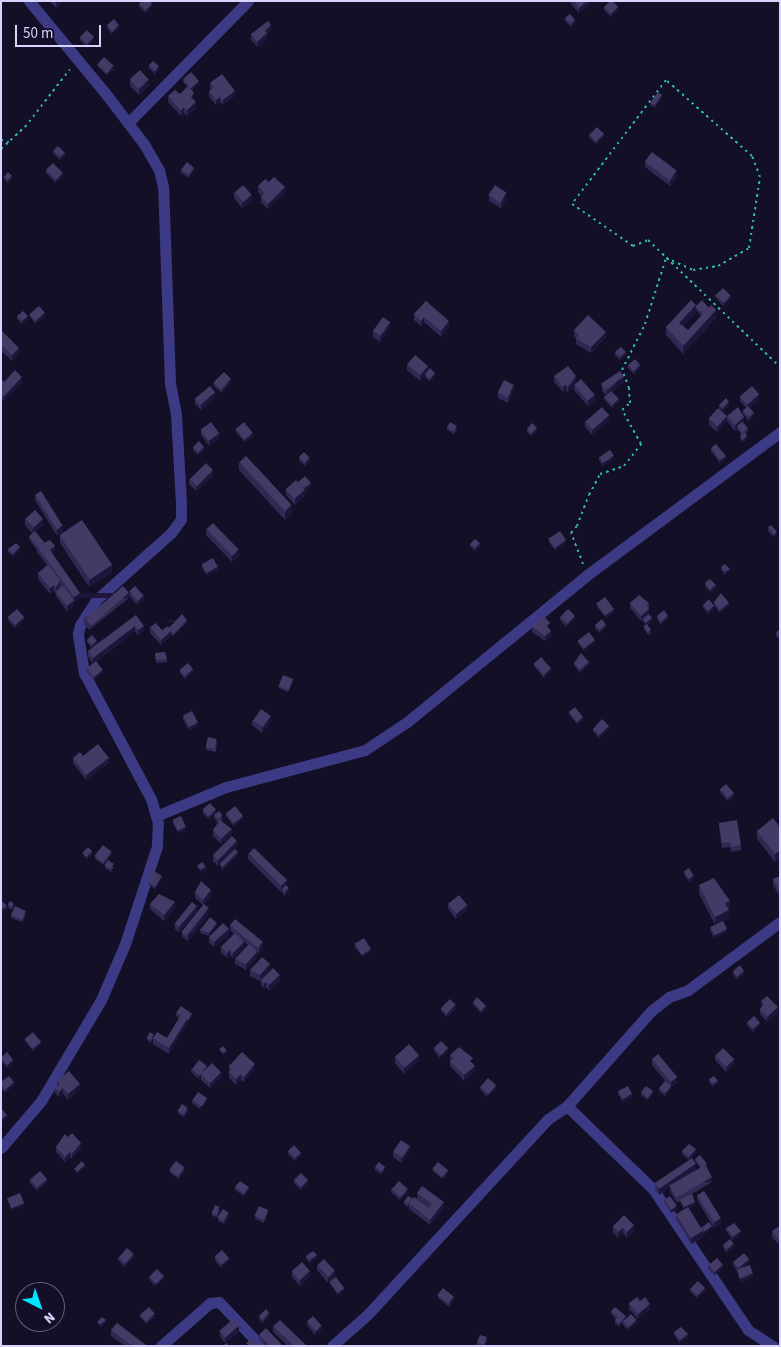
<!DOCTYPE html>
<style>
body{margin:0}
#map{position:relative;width:781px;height:1347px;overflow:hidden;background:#130f26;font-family:"Source Sans 3",sans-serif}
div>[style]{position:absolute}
.path>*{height:2px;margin-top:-1px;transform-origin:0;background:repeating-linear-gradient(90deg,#2fb8b0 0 2.5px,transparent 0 6.5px)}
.street>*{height:11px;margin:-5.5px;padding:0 5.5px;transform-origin:5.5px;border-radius:5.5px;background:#3d3a85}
.wall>*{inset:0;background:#312854}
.shaded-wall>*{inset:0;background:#1d163a;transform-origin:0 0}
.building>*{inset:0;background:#433a66;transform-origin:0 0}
span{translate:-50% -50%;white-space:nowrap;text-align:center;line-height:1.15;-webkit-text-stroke:4.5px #130f26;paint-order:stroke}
.frame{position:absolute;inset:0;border:2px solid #d9d4ff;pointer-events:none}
.north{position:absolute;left:15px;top:1282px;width:50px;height:50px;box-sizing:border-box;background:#130f26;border:1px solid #625e7d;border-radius:50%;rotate:139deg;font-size:14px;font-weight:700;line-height:20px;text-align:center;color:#d9d4ff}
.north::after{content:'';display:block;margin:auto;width:18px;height:22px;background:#00e5ff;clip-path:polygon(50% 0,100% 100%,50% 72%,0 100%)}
.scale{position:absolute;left:15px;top:25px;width:86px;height:22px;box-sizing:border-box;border:2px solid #d9d4ff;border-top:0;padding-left:6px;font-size:15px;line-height:18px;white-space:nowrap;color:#d9d4ff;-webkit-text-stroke:4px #130f26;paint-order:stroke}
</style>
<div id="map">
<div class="path">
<div style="left:1px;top:140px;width:8px;rotate:14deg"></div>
<div style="left:1px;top:149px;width:33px;rotate:-43deg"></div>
<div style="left:25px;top:127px;width:73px;rotate:-52.2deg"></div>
<div style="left:666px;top:258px;width:30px;rotate:24deg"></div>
<div style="left:693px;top:270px;width:25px;rotate:-9deg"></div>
<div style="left:718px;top:266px;width:36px;rotate:-30deg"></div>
<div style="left:749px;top:248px;width:72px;rotate:-81.2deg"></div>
<div style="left:760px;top:177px;width:22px;rotate:-111deg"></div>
<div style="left:752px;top:156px;width:115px;rotate:-138.5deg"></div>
<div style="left:666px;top:80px;width:156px;rotate:127.2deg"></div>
<div style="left:572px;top:204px;width:74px;rotate:34.5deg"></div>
<div style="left:633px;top:246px;width:16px;rotate:-22deg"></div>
<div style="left:648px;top:240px;width:183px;rotate:43.9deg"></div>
<div style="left:583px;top:564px;width:33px;rotate:-111deg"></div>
<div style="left:571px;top:533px;width:9px;rotate:-49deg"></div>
<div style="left:577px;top:526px;width:33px;rotate:-69deg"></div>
<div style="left:589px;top:495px;width:24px;rotate:-62deg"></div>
<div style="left:600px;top:474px;width:25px;rotate:-18deg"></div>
<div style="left:624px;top:466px;width:28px;rotate:-52deg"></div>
<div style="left:641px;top:444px;width:39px;rotate:-119deg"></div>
<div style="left:622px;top:410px;width:11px;rotate:-41deg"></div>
<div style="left:630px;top:403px;width:15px;rotate:-94deg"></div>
<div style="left:629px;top:388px;width:19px;rotate:-111deg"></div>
<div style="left:622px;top:370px;width:51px;rotate:-63.4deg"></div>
<div style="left:645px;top:324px;width:69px;rotate:-72.3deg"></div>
</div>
<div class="street">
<div style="left:128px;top:123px;width:171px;rotate:-45.5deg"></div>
<div style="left:156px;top:816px;width:76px;rotate:-22.5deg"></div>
<div style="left:226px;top:787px;width:144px;rotate:-14.9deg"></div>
<div style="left:365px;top:750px;width:50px;rotate:-33.7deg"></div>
<div style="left:407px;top:722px;width:232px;rotate:-39.2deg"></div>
<div style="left:587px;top:575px;width:240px;rotate:-36.5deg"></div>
<div style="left:567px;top:1106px;width:120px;rotate:44deg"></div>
<div style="left:653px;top:1189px;width:170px;rotate:56deg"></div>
<div style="left:748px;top:1330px;width:30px;rotate:33deg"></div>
<div style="left:1px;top:1148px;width:62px;rotate:-49.6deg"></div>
<div style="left:41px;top:1101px;width:117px;rotate:-59.3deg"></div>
<div style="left:101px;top:1000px;width:61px;rotate:-66.8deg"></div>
<div style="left:125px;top:944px;width:103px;rotate:-71.9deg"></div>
<div style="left:157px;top:846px;width:23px;rotate:-88deg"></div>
<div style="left:158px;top:823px;width:25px;rotate:-106deg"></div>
<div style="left:151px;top:799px;width:143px;rotate:-118deg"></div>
<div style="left:84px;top:673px;width:39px;rotate:-99deg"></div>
<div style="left:78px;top:634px;width:9px;rotate:-77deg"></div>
<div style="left:80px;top:625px;width:30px;rotate:-57deg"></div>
<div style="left:96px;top:600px;width:101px;rotate:-41.8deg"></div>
<div style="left:171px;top:533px;width:17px;rotate:-54deg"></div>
<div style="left:181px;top:519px;width:15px;rotate:-90deg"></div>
<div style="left:181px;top:504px;width:90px;rotate:-93.2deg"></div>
<div style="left:176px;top:414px;width:32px;rotate:-101deg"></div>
<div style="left:170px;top:383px;width:196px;rotate:-92deg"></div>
<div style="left:163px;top:187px;width:17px;rotate:-103deg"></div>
<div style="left:159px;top:170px;width:30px;rotate:-120deg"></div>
<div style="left:144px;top:144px;width:63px;rotate:-127.2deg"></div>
<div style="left:106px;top:94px;width:121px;rotate:-129.6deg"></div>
<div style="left:161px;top:1346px;width:65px;rotate:-41.3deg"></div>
<div style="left:210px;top:1303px;width:9px;rotate:-6deg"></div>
<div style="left:219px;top:1302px;width:61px;rotate:46.3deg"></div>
<div style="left:332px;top:1346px;width:48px;rotate:-41.6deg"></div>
<div style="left:368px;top:1314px;width:265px;rotate:-47.3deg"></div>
<div style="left:548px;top:1119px;width:23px;rotate:-34deg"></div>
<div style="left:567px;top:1106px;width:127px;rotate:-48.5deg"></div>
<div style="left:651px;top:1011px;width:23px;rotate:-38deg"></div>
<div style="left:669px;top:997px;width:20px;rotate:-20deg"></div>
<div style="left:688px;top:990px;width:114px;rotate:-36.5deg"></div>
</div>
<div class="wall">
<div style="clip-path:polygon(50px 1px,63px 1px,56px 8px)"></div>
<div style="clip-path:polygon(571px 1px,590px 1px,590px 4px,579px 13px,571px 4px)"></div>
<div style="clip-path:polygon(139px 4px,152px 6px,146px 13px,139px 7px)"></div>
<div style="clip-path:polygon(604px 7px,618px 10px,611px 17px,604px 10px)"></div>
<div style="clip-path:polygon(565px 18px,575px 23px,571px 27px,565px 21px)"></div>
<div style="clip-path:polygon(107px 25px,119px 28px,112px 34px,107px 28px)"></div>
<div style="clip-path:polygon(271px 30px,267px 34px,267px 39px,257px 47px,251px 40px,251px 34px)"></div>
<div style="clip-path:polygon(80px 37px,94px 40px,87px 47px,80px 40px)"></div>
<div style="clip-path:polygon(97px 64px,114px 69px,107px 75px,97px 66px)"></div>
<div style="clip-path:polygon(149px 65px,159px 69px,155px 74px,149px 68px)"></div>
<div style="clip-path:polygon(183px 79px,199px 83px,192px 90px,194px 99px,193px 100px,196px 108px,187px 116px,184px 113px,181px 116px,168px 102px,168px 96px,180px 94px,188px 87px,183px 82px)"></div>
<div style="clip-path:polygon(130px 80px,149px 85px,139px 95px,130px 86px)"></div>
<div style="clip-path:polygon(210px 83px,235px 96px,223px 105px,220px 102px,216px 105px,209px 97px,209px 91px,211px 90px,210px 88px)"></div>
<div style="clip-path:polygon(662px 98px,655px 108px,650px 105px,650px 103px)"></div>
<div style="clip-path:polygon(589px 134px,604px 136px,596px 144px,589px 137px)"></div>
<div style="clip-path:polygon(53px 151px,65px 155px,60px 160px,53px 153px)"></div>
<div style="clip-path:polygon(645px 162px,677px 177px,670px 186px,645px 167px)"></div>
<div style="clip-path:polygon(46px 170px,63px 176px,56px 183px,46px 173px)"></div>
<div style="clip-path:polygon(181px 170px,194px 171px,189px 178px,181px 173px)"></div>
<div style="clip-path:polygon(4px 177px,12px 178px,8px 183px,4px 179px)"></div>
<div style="clip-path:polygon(269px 182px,285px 193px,268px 209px,261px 203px,261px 197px,262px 196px,258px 192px,258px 186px)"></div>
<div style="clip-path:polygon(234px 192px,252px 201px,242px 208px,234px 198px)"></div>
<div style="clip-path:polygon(489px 195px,507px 198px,501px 208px,489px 201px)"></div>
<div style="clip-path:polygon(715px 294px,731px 299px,723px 306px,715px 297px)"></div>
<div style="clip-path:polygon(426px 301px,449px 327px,441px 337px,424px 322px,421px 326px,414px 320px,414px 314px)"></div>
<div style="clip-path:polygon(evenodd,696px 306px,716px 318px,683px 354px,666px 335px,666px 327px,696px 306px,696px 310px,701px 316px,688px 330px,683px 326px,696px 313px,696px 310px)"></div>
<div style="clip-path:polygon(30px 315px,45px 316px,36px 324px,30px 317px)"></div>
<div style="clip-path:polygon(17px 316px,28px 319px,22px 324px,17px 319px)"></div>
<div style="clip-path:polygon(390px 327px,380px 342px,373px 337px,373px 331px)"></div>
<div style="clip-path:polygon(1px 330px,19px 353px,12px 361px,1px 351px)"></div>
<div style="clip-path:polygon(574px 330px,606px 337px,591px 353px,576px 344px,576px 338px,574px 336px)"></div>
<div style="clip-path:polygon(615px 352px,626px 355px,620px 360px,615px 355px)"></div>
<div style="clip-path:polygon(407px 364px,428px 371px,435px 375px,430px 381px,425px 377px,425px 375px,420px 381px,407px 370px)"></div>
<div style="clip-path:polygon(628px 365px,640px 368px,634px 374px,628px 368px)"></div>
<div style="clip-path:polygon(554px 376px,576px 382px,568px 393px,566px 390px,563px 392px,554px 382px)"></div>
<div style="clip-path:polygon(1px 379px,4px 382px,22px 382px,4px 401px,1px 398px)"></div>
<div style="clip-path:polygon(231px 382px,222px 393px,214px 386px,214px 383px)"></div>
<div style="clip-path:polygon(624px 382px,612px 392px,619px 402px,612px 408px,604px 399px,604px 397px,606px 395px,602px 391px,602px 385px)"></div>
<div style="clip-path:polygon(574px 385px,595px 401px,588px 406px,574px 390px)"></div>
<div style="clip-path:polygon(514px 390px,508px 403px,498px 398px,498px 393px)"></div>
<div style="clip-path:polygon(740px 396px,759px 400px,749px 408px,754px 416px,749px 421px,743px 414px,743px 411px,746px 408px,740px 401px)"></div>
<div style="clip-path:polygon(215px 397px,201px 410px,195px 404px,195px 399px)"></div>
<div style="clip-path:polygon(719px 405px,729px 405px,723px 411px,719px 407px)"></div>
<div style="clip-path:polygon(727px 416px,744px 423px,748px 431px,745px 433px,747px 438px,743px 442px,740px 439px,740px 436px,742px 435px,737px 429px,735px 431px,727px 421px,717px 432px,709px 425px,709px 419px)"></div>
<div style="clip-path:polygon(609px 420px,592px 435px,585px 427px,585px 421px)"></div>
<div style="clip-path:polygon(447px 427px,457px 429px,454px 434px,447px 430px)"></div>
<div style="clip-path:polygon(236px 429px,253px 436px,245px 442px,236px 432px)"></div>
<div style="clip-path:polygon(527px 429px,537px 431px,531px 436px,527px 432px)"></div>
<div style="clip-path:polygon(201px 430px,219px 438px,209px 446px,201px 435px)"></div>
<div style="clip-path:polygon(193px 447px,204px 450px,198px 455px,193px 450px)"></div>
<div style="clip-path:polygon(711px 448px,726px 458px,720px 463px,711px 451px)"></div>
<div style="clip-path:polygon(299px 457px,310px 461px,305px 466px,299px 460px)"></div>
<div style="clip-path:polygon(599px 457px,614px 459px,603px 466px,599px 460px)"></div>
<div style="clip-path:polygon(239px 462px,292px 514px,285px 520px,239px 470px)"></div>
<div style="clip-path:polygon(213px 476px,196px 491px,189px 484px,189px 479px)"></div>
<div style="clip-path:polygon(298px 482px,311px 485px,305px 491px,305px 495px,295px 505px,286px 495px,286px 490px,298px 483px)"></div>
<div style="clip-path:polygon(35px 495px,63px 532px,57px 536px,35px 500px)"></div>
<div style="clip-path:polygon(25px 519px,43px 525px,35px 531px,44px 543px,55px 552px,52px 554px,80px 598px,74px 603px,74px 602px,74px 606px,67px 611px,56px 596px,56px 594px,54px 591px,50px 594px,38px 579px,38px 573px,47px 565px,37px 552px,37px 550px,29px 539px,29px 537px,32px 533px,25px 525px)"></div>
<div style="clip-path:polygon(768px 528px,777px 534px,774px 537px,768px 531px)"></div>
<div style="clip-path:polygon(206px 529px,239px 556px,232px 562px,206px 535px)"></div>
<div style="clip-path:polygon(60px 535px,112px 573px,89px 587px,60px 543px)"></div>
<div style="clip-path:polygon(549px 539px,566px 542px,555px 550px,549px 542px)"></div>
<div style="clip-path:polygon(470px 544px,480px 546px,475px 551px,470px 546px)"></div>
<div style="clip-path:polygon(8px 549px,20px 550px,13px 556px,8px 552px)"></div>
<div style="clip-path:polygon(202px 564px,218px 570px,206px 575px,202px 567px)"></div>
<div style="clip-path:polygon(721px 567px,730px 571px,725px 575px,721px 570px)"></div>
<div style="clip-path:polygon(705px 583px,716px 588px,710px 592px,705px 586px)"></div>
<div style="clip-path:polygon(129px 593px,144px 599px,137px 605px,129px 595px,129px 598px,89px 630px,84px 624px,84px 618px)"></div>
<div style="clip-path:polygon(714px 602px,729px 605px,720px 613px,714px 605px)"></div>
<div style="clip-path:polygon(630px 603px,649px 603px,649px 614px,652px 621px,647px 625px,651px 633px,648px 635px,644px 629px,644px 626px,646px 625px,643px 621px,643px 620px,641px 621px,630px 608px)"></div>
<div style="clip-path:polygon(597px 604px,614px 612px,606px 618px,597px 607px)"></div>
<div style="clip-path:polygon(703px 605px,714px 609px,708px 614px,703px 607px)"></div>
<div style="clip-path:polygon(136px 615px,144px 631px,138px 636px,135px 631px,96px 662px,103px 672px,94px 680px,87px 672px,87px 669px,93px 664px,88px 657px,88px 651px,92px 648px,87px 642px,87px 640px,97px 644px)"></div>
<div style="clip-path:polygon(657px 616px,668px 618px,661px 625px,657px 619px)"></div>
<div style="clip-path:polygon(8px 617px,24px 620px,15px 628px,8px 620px)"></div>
<div style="clip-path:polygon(560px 617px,575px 618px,566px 627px,560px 620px)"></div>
<div style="clip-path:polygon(187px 622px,173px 636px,171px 635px,171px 636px,161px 645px,150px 633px,150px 627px,162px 630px)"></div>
<div style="clip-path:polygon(595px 625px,606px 627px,600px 633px,595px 628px)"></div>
<div style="clip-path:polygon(532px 627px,550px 629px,551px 636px,545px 641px,532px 632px)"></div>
<div style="clip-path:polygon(780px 629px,780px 641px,776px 636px,776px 633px)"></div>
<div style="clip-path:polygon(578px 640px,595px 642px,584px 651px,578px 643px)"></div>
<div style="clip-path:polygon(155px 653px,167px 659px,167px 662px,156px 663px)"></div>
<div style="clip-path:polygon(574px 663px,589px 665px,580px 673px,574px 665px)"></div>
<div style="clip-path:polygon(534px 664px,551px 671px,544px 678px,534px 666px)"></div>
<div style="clip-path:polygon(180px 670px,193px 672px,185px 679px,180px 673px)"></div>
<div style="clip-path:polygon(293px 682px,288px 692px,279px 688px,279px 686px)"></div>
<div style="clip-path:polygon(569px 712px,583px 720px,577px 724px,569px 714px)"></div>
<div style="clip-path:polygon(183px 716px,198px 725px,189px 730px,183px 719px)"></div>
<div style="clip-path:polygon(252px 720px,271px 721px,262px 733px,252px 725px)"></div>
<div style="clip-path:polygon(593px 729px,609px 729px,599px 738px,593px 731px)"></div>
<div style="clip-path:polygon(217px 742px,216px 752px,206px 750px,206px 747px)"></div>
<div style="clip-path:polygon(83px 756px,109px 763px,86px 780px,73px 763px,73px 758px)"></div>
<div style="clip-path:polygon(720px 789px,734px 796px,728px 801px,720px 792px)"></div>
<div style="clip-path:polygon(203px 810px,216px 813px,209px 819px,203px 813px)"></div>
<div style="clip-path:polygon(226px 814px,243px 819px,234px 826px,226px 816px)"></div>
<div style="clip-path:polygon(214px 815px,223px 819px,221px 821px,232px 835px,221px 844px,213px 836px,213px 830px,218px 823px,214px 818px)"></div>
<div style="clip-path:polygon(173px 820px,186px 830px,178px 833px,173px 823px)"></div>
<div style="clip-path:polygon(719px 823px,741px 845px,741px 850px,731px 852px,730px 847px,722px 848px,719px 828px)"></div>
<div style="clip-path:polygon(780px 827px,775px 862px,757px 839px,757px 831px)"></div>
<div style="clip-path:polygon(237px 847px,235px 849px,238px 855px,223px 870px,220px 866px,220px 864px,218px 866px,213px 861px,213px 855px)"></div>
<div style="clip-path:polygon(83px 853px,92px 854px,87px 859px,83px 855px)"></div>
<div style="clip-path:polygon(112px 854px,104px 865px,95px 859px,95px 857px)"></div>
<div style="clip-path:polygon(248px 854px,287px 886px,289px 891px,285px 896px,282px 893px,282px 891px,281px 892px,248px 859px)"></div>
<div style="clip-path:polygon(105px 865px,114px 867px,111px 872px,105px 868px)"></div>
<div style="clip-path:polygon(684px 871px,694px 879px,689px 882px,684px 874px)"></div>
<div style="clip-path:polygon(780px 876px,780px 897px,773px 885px,773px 879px)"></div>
<div style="clip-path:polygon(162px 879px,155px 889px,149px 885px,149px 882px)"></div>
<div style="clip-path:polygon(699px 885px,730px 909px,728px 909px,729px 918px,723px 921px,727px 932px,714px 938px,710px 930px,710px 927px,715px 925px,699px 894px)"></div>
<div style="clip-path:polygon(195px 892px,211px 896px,204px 904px,209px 914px,188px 941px,182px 937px,182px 932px,203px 905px,195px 898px)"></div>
<div style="clip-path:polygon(8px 904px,14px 907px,11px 910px,8px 907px)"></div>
<div style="clip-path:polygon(150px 904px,175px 908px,164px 921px,150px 909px)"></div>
<div style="clip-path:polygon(448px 904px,467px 910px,456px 919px,448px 909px)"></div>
<div style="clip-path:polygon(197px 912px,179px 932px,175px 929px,175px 923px)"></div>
<div style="clip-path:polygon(26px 914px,22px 922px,11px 918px,11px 915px)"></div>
<div style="clip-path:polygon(217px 925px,209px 936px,200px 933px,200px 930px)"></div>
<div style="clip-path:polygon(230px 925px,263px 948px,259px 953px,256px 951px,257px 957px,246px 970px,235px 964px,235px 959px,248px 945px,241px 939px,244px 947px,233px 958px,230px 955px,227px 958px,221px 953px,221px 947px,234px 934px,230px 930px)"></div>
<div style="clip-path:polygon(229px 935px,214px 947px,209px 943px,209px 937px)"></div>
<div style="clip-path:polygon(355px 944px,371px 951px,363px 957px,355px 947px)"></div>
<div style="clip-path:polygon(270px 969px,260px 981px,250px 976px,250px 970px)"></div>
<div style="clip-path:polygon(733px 971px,744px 974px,737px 980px,733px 974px)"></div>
<div style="clip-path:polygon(261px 980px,280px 981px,269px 991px,266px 987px,264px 989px,261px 985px)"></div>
<div style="clip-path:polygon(761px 1001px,778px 1013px,767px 1022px,760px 1014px,760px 1009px,762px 1007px)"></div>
<div style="clip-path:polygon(473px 1002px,486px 1009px,481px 1013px,473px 1004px)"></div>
<div style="clip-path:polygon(441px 1008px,456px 1008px,447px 1017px,441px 1011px)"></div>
<div style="clip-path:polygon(176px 1013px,192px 1017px,187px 1023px,169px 1054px,153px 1044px,153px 1039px,150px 1043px,147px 1040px,147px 1037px,167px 1038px,179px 1018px,176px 1016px)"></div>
<div style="clip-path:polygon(747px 1022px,760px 1025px,753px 1032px,747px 1025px)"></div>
<div style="clip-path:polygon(25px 1039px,41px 1044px,33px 1051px,25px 1041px)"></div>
<div style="clip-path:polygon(434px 1048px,448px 1051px,440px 1058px,434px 1051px)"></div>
<div style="clip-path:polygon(450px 1055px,473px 1063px,473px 1064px,475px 1071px,464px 1081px,450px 1066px)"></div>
<div style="clip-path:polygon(715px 1055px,734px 1064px,726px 1072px,715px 1060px)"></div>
<div style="clip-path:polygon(1px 1057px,13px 1063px,7px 1068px,1px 1060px)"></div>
<div style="clip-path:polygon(395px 1057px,419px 1060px,404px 1074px,395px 1063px)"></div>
<div style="clip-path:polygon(652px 1059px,677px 1083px,671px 1087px,671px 1089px,665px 1096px,659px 1091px,659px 1088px,667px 1083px,652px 1065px)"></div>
<div style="clip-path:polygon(229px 1066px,255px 1069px,244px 1082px,241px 1080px,236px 1085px,229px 1078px)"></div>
<div style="clip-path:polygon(191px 1069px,207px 1069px,221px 1077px,210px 1088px,201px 1080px,201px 1076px,199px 1079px,191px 1072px)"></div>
<div style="clip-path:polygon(709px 1079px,718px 1083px,713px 1087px,709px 1082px)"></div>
<div style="clip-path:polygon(57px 1081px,80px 1089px,68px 1100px,63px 1094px,59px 1097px,55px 1093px,55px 1088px,57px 1086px)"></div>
<div style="clip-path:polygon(1px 1082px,14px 1085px,5px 1093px,1px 1088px)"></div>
<div style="clip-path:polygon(480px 1087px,496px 1088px,487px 1097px,480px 1089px)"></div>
<div style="clip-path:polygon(618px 1091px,632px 1097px,623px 1102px,618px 1094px)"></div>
<div style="clip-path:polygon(641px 1092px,653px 1094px,648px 1100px,641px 1095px)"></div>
<div style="clip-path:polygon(192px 1100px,207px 1101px,200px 1109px,192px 1103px)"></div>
<div style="clip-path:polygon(188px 1110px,184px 1117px,178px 1114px,178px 1111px)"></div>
<div style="clip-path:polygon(56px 1147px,81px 1148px,72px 1159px,70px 1157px,65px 1162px,56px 1152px)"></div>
<div style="clip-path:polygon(288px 1151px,301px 1155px,295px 1161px,288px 1154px)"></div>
<div style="clip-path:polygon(682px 1151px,696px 1152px,689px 1160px,682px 1154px)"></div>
<div style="clip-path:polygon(393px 1152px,410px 1152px,401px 1163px,393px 1157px)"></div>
<div style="clip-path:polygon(695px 1159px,707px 1166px,712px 1182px,692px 1194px,695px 1205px,689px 1208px,701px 1229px,701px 1227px,712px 1228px,704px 1234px,703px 1232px,703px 1237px,691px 1244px,676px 1219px,676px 1214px,684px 1209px,680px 1201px,677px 1203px,670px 1191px,670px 1187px,659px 1195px,655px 1189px,655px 1183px,696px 1170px,688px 1175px,700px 1168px,695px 1161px)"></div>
<div style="clip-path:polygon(375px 1167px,385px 1169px,381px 1174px,375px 1170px)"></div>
<div style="clip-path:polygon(433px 1169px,448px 1173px,442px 1179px,433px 1171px)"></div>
<div style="clip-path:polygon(170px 1170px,185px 1170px,179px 1179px,170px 1173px)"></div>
<div style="clip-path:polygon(30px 1180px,47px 1182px,37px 1191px,30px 1183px)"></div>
<div style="clip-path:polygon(294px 1180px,308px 1183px,301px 1190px,294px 1183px)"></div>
<div style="clip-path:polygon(235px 1187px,249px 1190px,244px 1196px,235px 1190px)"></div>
<div style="clip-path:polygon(391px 1189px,408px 1192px,400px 1200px,391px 1192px)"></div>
<div style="clip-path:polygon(417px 1193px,444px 1208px,430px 1225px,409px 1209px,409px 1205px,407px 1207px,404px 1204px,404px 1202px,412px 1198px,429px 1208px,417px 1199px)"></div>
<div style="clip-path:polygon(697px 1195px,721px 1224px,714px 1228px,697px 1200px)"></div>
<div style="clip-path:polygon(664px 1199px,677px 1209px,671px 1213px,664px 1202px)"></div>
<div style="clip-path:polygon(220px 1210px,217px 1217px,212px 1216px,212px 1213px)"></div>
<div style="clip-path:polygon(268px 1212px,264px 1223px,255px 1219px,255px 1216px)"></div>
<div style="clip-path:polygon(229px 1216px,224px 1224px,218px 1221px,218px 1218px)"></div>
<div style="clip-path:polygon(613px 1226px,634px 1231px,627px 1238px,623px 1233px,618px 1238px,613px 1232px)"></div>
<div style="clip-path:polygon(780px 1226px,780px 1246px,772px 1237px,772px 1231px)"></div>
<div style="clip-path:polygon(726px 1228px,741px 1234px,733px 1240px,726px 1231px)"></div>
<div style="clip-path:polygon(723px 1245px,734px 1247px,727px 1253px,723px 1248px)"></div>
<div style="clip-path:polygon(306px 1256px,317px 1258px,310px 1263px,306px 1259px)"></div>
<div style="clip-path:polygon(134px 1257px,125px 1267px,118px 1260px,118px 1258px)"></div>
<div style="clip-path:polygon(215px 1257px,229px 1261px,221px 1268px,215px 1260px)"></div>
<div style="clip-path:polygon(733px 1262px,749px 1262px,740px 1269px,753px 1277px,741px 1282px,737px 1271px,733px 1265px)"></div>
<div style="clip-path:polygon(317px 1265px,335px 1277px,328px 1283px,317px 1270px)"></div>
<div style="clip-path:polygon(708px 1265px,723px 1268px,714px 1275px,708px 1268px)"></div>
<div style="clip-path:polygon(292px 1272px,310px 1276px,300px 1286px,292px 1277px)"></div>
<div style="clip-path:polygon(149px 1276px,164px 1279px,155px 1286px,149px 1279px)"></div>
<div style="clip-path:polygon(330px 1282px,344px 1290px,338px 1295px,330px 1284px)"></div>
<div style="clip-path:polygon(690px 1288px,705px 1291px,697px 1298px,690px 1291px)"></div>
<div style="clip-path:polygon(438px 1295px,454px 1300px,449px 1307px,438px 1298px)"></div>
<div style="clip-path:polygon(640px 1301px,650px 1309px,638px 1319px,629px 1309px,629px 1303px)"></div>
<div style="clip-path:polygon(611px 1311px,626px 1318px,637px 1323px,627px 1330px,622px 1323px,619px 1327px,615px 1323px,615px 1320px,616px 1319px,611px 1314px)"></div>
<div style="clip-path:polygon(140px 1315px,155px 1317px,147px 1324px,140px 1317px)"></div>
<div style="clip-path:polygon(259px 1316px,269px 1316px,263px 1323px,259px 1319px)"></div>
<div style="clip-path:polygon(307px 1322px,322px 1329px,315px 1335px,307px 1325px)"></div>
<div style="clip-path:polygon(273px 1326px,306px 1346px,288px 1346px,273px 1332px)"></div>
<div style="clip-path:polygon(111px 1330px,146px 1346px,125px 1346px,111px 1336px)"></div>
<div style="clip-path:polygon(220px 1331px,239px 1332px,225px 1343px,220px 1336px)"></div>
<div style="clip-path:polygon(674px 1332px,688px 1337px,680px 1343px,674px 1335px)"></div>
<div style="clip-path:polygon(259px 1335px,283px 1346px,265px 1346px,259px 1340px)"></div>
<div style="clip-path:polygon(487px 1340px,484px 1346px,480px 1346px,477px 1345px,477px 1342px)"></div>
</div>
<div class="shaded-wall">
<div style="clip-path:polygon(57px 1px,63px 1px,56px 8px,56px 2px)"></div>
<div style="clip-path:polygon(587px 1px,590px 1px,590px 4px,579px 13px,579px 8px)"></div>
<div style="clip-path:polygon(152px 4px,152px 6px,146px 13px,146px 10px)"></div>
<div style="clip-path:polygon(618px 7px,618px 10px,611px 17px,611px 14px)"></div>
<div style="clip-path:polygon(575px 20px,575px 23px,571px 27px,571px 24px)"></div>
<div style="clip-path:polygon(119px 25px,119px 28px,112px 34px,112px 32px)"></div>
<div style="clip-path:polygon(271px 25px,271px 30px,267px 34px,267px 39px,257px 47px,257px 42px,265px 31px)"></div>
<div style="clip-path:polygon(94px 37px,94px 40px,87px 47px,87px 44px)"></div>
<div style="clip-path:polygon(114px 66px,114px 69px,107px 75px,107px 73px)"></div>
<div style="clip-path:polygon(159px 66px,159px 69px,155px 74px,155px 71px)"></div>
<div style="clip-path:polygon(149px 80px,149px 85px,139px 95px,139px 90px)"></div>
<div style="clip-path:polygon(199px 81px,199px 83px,191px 90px,191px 88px)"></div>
<div style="clip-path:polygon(235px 91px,235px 96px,223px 105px,223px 100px)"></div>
<div style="clip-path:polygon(194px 93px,194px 99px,191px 102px,191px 97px)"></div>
<div style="clip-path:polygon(662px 95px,662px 98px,655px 108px,655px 105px)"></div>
<div style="clip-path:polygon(220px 97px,220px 102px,216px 105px,216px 100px)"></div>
<div style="clip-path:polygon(196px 102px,196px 108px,187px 116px,187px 110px)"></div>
<div style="clip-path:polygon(184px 107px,184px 113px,181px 116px,181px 111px)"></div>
<div style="clip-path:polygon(604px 134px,604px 136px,596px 144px,596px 142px)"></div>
<div style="clip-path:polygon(65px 153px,65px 155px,60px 160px,60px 157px)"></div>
<div style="clip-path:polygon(194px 168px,194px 171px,189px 178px,189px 175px)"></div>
<div style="clip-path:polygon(677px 171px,677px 177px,670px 186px,670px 181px)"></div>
<div style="clip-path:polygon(63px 173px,63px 176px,56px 183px,56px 180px)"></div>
<div style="clip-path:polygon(12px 176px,12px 178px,8px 183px,8px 180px)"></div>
<div style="clip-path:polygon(285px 187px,285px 193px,268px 209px,268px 204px)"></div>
<div style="clip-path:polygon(507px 193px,507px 198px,501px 208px,501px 203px)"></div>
<div style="clip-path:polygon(252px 195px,252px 201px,242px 208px,242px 203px)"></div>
<div style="clip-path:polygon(731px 296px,731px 299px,723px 306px,723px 303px)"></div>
<div style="clip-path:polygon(696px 305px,696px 313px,679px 331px,679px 323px)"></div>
<div style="clip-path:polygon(716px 310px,716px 318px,683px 354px,683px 346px)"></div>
<div style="clip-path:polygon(45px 313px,45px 316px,36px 324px,36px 321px)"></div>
<div style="clip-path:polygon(28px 316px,28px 319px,22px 324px,22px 321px)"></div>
<div style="clip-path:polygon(424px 317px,424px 322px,421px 326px,421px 321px)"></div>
<div style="clip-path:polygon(449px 321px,449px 327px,441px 337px,441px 331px)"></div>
<div style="clip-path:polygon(390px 322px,390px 327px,380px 342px,380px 336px)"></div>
<div style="clip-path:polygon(606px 332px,606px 337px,591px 353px,591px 347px)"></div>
<div style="clip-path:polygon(19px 348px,19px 353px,12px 361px,12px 355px)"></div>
<div style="clip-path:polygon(626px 352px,626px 355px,620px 360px,620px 357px)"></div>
<div style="clip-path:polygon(640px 365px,640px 368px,634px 374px,634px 371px)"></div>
<div style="clip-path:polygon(428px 366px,428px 372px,420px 381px,420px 375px)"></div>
<div style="clip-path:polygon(435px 373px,435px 375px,430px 381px,430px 379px)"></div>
<div style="clip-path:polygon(576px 376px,576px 382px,568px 393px,568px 387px)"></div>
<div style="clip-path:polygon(22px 377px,22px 382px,4px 401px,4px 396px)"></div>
<div style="clip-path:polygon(624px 377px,624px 382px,607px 396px,607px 391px)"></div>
<div style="clip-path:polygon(231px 379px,231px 382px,222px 393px,222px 390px)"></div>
<div style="clip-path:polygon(566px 384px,566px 390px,563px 392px,563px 387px)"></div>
<div style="clip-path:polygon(514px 385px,514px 390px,508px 403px,508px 398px)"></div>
<div style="clip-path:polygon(215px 392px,215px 397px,201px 410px,201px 405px)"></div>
<div style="clip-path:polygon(759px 394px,759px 400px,747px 410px,747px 404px)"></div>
<div style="clip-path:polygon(595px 395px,595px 401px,588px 406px,588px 401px)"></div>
<div style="clip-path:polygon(619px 399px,619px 402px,612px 408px,612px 405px)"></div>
<div style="clip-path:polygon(729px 402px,729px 405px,723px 411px,723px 408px)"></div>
<div style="clip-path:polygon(754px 413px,754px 416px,749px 421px,749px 418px)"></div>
<div style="clip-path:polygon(609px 415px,609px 420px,592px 435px,592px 429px)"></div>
<div style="clip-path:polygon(727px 416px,727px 421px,717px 432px,717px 427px)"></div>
<div style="clip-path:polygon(744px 417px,744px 423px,738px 428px,737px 426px,737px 429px,735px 431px,735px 425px)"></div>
<div style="clip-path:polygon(537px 428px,537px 431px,531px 436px,531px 434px)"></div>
<div style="clip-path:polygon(219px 433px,219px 438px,209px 446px,209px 440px)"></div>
<div style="clip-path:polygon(253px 433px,253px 436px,245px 442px,245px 440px)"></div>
<div style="clip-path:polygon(747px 435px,747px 438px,743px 442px,743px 440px)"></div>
<div style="clip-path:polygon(204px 447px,204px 450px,198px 455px,198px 453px)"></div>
<div style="clip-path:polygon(614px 456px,614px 459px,603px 466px,603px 463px)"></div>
<div style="clip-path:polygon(726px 456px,726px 458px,720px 463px,720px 460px)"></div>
<div style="clip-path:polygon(310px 458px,310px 461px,305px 466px,305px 463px)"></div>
<div style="clip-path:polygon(213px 470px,213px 476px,196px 491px,196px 486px)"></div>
<div style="clip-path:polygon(311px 483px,311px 485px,305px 491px,305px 495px,295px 505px,295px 499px,304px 488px)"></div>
<div style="clip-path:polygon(292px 505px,292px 514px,285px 520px,285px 512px)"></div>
<div style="clip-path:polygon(43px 519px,43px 525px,33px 534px,33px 528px)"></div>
<div style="clip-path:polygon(63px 526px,63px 532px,57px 536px,57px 530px)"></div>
<div style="clip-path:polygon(777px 532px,777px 534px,774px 537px,774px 535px)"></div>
<div style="clip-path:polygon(566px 540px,566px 542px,555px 550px,555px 548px)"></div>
<div style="clip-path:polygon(480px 543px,480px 546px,475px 551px,475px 548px)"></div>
<div style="clip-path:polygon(55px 546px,55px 552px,50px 556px,50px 550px)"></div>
<div style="clip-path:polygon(20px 547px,20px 550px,13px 556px,13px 554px)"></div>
<div style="clip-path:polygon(239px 550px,239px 556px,232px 562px,232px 556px)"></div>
<div style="clip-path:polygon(112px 565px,112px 573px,89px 587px,89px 579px)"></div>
<div style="clip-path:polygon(218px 567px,218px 570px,206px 575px,206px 573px)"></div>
<div style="clip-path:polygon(730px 569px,730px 571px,725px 575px,725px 572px)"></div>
<div style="clip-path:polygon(60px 580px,60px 585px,57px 592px,56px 588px)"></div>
<div style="clip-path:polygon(54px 585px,54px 591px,50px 594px,50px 588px)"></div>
<div style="clip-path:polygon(716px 585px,716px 588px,710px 592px,710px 590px)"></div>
<div style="clip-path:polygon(80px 593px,80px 598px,74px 603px,74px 597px)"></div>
<div style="left:129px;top:593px;width:5px;height:51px;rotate:90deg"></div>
<div style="clip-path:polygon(144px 596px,144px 599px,137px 605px,137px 602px)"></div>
<div style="clip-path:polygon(74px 600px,74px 606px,67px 611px,67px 606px)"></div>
<div style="clip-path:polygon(729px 603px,729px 605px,720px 613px,720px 610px)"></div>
<div style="clip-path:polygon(714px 606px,714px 609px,708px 614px,708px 611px)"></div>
<div style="clip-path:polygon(614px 609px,614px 612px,606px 618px,606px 615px)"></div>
<div style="clip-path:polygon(649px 609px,649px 615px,641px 621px,641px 616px)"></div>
<div style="clip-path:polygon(575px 616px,575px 618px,566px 627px,566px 624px)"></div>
<div style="clip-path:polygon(668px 616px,668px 618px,661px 625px,661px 622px)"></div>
<div style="clip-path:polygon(24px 617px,24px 620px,15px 628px,15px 625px)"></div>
<div style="clip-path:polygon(652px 618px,652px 621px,646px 625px,646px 623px)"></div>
<div style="left:187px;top:620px;width:2px;height:20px;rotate:90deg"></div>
<div style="clip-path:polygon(606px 625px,606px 627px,600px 633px,600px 630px)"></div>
<div style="clip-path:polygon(135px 626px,135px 631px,93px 664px,93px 658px)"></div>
<div style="clip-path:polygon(144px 626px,144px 631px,138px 636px,138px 630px)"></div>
<div style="clip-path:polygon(171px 631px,171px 636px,161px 645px,161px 640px)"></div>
<div style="clip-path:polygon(551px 631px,551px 636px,545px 641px,545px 636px)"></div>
<div style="clip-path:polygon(595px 640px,595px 642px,584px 651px,584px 648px)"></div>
<div style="clip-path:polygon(97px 641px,97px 644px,92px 648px,92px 645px)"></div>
<div style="clip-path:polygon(589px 662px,589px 665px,580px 673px,580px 670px)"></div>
<div style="clip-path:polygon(551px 668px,551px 671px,544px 678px,544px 675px)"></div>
<div style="clip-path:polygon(193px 669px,193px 672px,185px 679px,185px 676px)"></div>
<div style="clip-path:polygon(103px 670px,103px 672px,94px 680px,94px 678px)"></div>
<div style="clip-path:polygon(293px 679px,293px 682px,288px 692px,288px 690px)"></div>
<div style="clip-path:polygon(271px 716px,271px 721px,262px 733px,262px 727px)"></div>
<div style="clip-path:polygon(583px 717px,583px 720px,577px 724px,577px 722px)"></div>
<div style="clip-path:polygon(198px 723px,198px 725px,189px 730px,189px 727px)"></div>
<div style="clip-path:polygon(609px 726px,609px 729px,599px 738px,599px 735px)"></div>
<div style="clip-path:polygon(109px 758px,109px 763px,86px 780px,86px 775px)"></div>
<div style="clip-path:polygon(734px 793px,734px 796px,728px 801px,728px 798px)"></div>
<div style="clip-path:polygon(216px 810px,216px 813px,209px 819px,209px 817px)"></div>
<div style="clip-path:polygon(243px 816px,243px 819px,234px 826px,234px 823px)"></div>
<div style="clip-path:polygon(186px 827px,186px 830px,178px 833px,178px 831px)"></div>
<div style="clip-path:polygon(232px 829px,232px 835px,221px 844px,221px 839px)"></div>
<div style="clip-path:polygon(237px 841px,237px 847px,218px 866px,218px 861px)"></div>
<div style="clip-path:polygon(92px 851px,92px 854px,87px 859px,87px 857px)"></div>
<div style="clip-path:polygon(780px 851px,780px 859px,775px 862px,775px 854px)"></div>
<div style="clip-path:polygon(112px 852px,112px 854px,104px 865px,104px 863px)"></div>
<div style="clip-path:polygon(238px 852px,238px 855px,223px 870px,223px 867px)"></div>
<div style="clip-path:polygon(206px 867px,206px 870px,200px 873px,200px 870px)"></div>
<div style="clip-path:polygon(162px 876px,162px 879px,155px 889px,155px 887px)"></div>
<div style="clip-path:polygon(694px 876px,694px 879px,689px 882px,689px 879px)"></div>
<div style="clip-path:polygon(287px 880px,287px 886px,281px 892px,281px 886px)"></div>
<div style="clip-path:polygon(289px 888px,289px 891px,285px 896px,285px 893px)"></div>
<div style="clip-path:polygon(211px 890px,211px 896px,203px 905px,203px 900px)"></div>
<div style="clip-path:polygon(730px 901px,730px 909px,725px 911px,725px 903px)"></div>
<div style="clip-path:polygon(175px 902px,175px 908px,164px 921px,164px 915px)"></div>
<div style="clip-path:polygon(467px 905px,467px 910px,456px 919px,456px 914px)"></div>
<div style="clip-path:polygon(7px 906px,7px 909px,3px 911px,3px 914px,1px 915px,1px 909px)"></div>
<div style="clip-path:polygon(197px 906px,197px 912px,179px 932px,179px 927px)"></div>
<div style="clip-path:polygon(209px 908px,209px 914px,188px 941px,188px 936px)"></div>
<div style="clip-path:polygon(729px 910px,729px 918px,715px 925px,715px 917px)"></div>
<div style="clip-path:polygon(217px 923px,217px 925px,209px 936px,209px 933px)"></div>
<div style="clip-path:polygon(229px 929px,229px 935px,214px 947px,214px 942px)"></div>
<div style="clip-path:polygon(727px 929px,727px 932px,714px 938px,714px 936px)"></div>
<div style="clip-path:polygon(244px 942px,244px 947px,233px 958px,233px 953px)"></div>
<div style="clip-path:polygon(263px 942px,263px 948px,259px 953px,259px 948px)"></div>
<div style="clip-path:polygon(371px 949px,371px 951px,363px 957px,363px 955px)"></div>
<div style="clip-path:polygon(230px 950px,230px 955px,227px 958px,227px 953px)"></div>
<div style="clip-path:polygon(257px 952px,257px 957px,246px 970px,246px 964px)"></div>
<div style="clip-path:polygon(270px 964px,270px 969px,260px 981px,260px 975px)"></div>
<div style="clip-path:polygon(744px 971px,744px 974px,737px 980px,737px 977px)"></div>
<div style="clip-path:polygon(280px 975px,280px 981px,269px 991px,269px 985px)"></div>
<div style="clip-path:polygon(266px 982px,266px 987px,264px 989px,264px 984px)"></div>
<div style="clip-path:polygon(456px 1005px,456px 1008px,447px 1017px,447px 1014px)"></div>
<div style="clip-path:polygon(486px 1006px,486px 1009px,481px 1013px,481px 1011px)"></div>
<div style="clip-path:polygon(778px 1007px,778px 1013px,767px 1022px,767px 1017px)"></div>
<div style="clip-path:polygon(192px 1014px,192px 1017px,187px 1024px,187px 1021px)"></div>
<div style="clip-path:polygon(187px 1019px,187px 1024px,169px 1054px,169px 1048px)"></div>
<div style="clip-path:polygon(760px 1023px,760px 1025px,753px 1032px,753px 1029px)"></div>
<div style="clip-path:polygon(41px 1042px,41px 1044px,33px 1051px,33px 1048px)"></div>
<div style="clip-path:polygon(448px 1048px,448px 1051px,440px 1058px,440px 1055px)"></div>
<div style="clip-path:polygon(227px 1051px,227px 1053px,223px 1056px,223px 1054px)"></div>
<div style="clip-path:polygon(419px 1055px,419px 1060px,404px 1074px,404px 1068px)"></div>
<div style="clip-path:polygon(734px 1059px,734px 1064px,726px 1072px,726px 1066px)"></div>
<div style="clip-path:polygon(13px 1060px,13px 1063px,7px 1068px,7px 1065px)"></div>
<div style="clip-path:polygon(255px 1064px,255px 1069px,244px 1082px,244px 1077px)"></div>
<div style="clip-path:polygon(207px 1066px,207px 1069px,201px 1074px,201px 1076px,199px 1079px,199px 1076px)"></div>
<div style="clip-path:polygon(475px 1066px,475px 1071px,464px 1081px,464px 1075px)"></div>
<div style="clip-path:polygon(221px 1072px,221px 1077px,210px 1088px,210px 1083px)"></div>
<div style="clip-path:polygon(241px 1074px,241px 1080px,236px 1085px,236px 1079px)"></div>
<div style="clip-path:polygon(677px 1077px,677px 1083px,671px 1088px,671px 1082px)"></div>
<div style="clip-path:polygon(718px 1081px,718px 1083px,713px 1087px,713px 1084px)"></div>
<div style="clip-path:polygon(14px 1082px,14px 1085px,5px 1093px,5px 1090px)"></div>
<div style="clip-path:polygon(80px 1084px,80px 1089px,68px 1100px,68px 1094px)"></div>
<div style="clip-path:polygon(496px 1085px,496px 1088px,487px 1097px,487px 1094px)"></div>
<div style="clip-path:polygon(671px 1086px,671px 1089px,665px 1096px,665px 1093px)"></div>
<div style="clip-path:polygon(63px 1088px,63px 1094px,59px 1097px,59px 1092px)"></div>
<div style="clip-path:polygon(653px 1091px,653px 1094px,648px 1100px,648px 1098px)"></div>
<div style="clip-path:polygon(632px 1094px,632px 1097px,623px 1102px,623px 1099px)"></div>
<div style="clip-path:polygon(207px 1098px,207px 1101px,200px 1109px,200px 1107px)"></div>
<div style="clip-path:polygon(7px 1115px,7px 1118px,1px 1123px,1px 1120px)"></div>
<div style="clip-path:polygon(81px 1143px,81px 1148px,72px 1159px,72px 1154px)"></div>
<div style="clip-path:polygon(410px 1146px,410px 1152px,401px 1163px,401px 1158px)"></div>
<div style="clip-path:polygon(696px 1149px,696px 1152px,689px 1160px,689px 1157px)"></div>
<div style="clip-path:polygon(70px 1152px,70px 1157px,65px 1162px,65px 1157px)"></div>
<div style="clip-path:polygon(301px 1153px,301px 1155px,295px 1161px,295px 1158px)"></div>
<div style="clip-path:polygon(696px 1164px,696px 1170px,670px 1187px,670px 1186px,670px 1187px,659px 1195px,659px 1189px)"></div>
<div style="clip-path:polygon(85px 1165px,85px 1168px,77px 1175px,77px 1172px)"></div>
<div style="clip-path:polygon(185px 1168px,185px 1170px,179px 1179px,179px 1176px)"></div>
<div style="clip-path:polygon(448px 1170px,448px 1173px,442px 1179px,442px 1177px)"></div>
<div style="left:712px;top:1177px;width:5px;height:41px;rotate:90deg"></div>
<div style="clip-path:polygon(47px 1179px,47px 1182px,37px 1191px,37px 1188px)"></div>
<div style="clip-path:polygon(308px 1180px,308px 1183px,301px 1190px,301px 1187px)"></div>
<div style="clip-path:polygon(249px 1187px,249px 1190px,244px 1196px,244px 1194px)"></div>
<div style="clip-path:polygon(408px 1189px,408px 1192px,400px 1200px,400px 1197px)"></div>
<div style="clip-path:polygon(444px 1202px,444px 1208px,430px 1225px,430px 1220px)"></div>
<div style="clip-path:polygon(695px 1202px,695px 1205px,684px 1210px,684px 1207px)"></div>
<div style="clip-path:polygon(24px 1203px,24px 1206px,11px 1211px,11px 1208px)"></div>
<div style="clip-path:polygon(677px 1206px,677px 1209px,671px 1213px,671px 1210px)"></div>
<div style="clip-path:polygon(229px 1213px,229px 1216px,224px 1224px,224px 1222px)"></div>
<div style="clip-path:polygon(721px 1218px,721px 1224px,714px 1228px,714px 1222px)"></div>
<div style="clip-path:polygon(634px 1225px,634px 1231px,627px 1238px,627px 1232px)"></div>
<div style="clip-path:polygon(712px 1226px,712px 1228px,704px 1234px,704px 1231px)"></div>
<div style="clip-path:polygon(623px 1228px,623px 1233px,618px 1238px,618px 1232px)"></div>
<div style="clip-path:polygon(703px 1231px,703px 1237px,691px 1244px,691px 1238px)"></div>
<div style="clip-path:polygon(741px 1231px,741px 1234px,733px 1240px,733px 1237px)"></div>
<div style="clip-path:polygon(734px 1244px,734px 1247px,727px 1253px,727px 1250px)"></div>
<div style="clip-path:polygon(134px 1254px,134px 1257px,125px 1267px,125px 1264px)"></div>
<div style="clip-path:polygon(317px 1255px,317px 1258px,310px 1263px,310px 1260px)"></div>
<div style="clip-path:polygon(229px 1258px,229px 1261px,221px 1268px,221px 1265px)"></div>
<div style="clip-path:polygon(749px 1259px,749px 1262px,737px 1271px,737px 1268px)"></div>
<div style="clip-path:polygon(723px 1265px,723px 1268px,714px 1275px,714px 1273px)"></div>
<div style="clip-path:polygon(310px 1271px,310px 1276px,300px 1286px,300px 1280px)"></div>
<div style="clip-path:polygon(335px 1271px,335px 1277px,328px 1283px,328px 1278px)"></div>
<div style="clip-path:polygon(753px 1274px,753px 1277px,741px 1282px,741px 1279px)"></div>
<div style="clip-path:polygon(164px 1276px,164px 1279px,155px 1286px,155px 1283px)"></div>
<div style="clip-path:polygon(344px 1288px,344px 1290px,338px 1295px,338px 1292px)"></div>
<div style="clip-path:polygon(705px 1288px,705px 1291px,697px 1298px,697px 1295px)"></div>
<div style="clip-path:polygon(454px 1297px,454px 1300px,449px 1307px,449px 1304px)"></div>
<div style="clip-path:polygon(650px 1304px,650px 1309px,638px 1319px,638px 1314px)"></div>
<div style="clip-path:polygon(269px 1313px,269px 1316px,263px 1323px,263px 1320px)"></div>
<div style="clip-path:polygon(155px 1314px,155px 1317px,147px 1324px,147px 1322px)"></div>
<div style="clip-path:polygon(626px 1316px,626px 1319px,622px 1321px,622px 1323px,619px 1327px,619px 1324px)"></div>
<div style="clip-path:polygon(106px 1320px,106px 1323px,100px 1328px,100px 1325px)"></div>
<div style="clip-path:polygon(637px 1320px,637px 1323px,627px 1330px,627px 1328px)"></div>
<div style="clip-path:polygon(239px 1326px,239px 1332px,225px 1343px,225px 1338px)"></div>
<div style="clip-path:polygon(322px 1326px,322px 1329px,315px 1335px,315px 1332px)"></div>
<div style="clip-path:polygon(688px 1334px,688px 1337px,680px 1343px,680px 1340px)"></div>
</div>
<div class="building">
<div style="clip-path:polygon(142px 1px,150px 1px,152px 4px,146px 10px,139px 4px)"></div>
<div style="clip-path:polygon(574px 1px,587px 1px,579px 8px)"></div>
<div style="clip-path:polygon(610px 1px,613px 1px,618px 7px,611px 14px,604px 7px)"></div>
<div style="clip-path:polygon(570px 14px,575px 20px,571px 24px,565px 18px)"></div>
<div style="clip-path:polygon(114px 19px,119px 25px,112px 32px,107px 25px)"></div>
<div style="clip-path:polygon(268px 21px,271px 25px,265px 31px,267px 33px,257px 42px,251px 34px)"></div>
<div style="left:87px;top:30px;width:10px;height:10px;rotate:45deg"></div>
<div style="left:104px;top:57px;width:13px;height:10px;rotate:42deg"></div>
<div style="clip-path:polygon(153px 61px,159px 66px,155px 71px,149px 65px)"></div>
<div style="left:140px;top:70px;width:13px;height:14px;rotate:48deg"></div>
<div style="left:191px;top:72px;width:12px;height:11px;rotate:48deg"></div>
<div style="clip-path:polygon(222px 74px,235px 91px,223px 100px,220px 97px,216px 100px,209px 91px,214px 87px,210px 83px)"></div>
<div style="clip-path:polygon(188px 86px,194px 93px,191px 97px,196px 102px,187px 110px,184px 107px,181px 111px,168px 96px,175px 90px,180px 94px)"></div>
<div style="clip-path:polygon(658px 92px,662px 95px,655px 105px,650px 103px)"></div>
<div style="left:597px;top:127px;width:10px;height:11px;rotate:45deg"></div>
<div style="clip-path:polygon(58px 146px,65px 153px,60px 157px,53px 151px)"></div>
<div style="left:652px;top:152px;width:31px;height:12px;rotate:37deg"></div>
<div style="clip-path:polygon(187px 162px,194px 168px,189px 175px,181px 170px)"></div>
<div style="left:53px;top:163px;width:14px;height:10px;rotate:45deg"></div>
<div style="clip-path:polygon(8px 172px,12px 176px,8px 180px,4px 177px)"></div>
<div style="clip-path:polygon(274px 177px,285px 187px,268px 204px,261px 197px,265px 193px,258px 186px,265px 179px,269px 182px)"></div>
<div style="left:243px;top:185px;width:13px;height:11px;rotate:48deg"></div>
<div style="left:495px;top:185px;width:14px;height:12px;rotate:34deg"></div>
<div style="left:723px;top:288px;width:11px;height:10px;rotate:45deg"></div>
<div style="clip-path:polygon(691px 300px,696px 305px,679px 323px,688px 330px,711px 305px,716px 310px,683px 346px,666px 327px)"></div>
<div style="clip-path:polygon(702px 300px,709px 308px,703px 314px,696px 307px,696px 306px)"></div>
<div style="clip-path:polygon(426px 301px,449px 321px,441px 331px,424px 317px,421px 321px,414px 314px)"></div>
<div style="left:39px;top:306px;width:9px;height:13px;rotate:49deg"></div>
<div style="clip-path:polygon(23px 311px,28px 316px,22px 321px,17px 316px)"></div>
<div style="clip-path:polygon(588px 315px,606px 332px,591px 347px,576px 338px,579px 335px,574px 330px)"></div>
<div style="left:383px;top:317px;width:9px;height:17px;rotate:36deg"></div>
<div style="clip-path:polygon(1px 330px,19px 348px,12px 355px,1px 345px)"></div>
<div style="clip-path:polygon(621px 347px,626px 352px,620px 357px,615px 352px)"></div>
<div style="left:415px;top:355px;width:17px;height:12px;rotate:40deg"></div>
<div style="clip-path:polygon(635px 359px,640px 365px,634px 371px,628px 365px)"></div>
<div style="clip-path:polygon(568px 366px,576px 376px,568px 387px,566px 384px,563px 387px,554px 376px)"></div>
<div style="clip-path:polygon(430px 368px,435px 373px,430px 379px,425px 374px)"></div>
<div style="clip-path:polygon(15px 370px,22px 377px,4px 396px,1px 393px,1px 379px,4px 382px)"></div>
<div style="left:620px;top:371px;width:7px;height:23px;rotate:56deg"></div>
<div style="left:224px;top:372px;width:10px;height:15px;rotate:45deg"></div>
<div style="left:581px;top:379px;width:21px;height:9px;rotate:49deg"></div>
<div style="left:504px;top:380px;width:11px;height:14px;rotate:27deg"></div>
<div style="left:210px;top:386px;width:8px;height:20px;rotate:50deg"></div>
<div style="left:752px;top:386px;width:11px;height:16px;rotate:49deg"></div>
<div style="left:611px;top:391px;width:11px;height:9px;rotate:45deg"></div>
<div style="clip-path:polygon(726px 398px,729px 402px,723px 408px,719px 405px)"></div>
<div style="left:748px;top:406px;width:9px;height:7px;rotate:49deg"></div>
<div style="left:602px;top:407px;width:11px;height:22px;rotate:49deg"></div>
<div style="clip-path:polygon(738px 407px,744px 417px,735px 425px,727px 416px)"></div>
<div style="left:718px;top:408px;width:12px;height:14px;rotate:42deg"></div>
<div style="left:211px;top:422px;width:14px;height:13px;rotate:54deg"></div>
<div style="left:244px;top:422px;width:14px;height:11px;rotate:51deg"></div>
<div style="left:450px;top:422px;width:8px;height:6px;rotate:30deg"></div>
<div style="clip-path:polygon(742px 422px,748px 428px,742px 433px,737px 426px)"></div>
<div style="clip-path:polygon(532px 423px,537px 428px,531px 434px,527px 429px)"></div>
<div style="clip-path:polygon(744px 432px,747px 435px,743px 440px,740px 436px)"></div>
<div style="clip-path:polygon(199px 441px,204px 447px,198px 453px,193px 447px)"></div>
<div style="clip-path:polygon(716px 444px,726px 456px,720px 460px,711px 448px)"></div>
<div style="left:610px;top:450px;width:7px;height:13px;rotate:56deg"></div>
<div style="left:304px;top:452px;width:8px;height:7px;rotate:45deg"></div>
<div style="left:246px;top:456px;width:67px;height:9px;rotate:47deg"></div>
<div style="left:206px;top:463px;width:10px;height:23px;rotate:45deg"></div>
<div style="clip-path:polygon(305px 476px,311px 483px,304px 488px,298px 482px)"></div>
<div style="left:296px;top:480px;width:13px;height:14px;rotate:48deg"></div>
<div style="left:41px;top:491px;width:41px;height:7px;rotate:58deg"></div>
<div style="left:35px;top:510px;width:12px;height:13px;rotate:48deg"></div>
<div style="left:82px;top:520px;width:54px;height:27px;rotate:56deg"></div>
<div style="left:213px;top:523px;width:37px;height:9px;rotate:46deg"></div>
<div style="left:771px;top:525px;width:9px;height:4px;rotate:49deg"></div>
<div style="clip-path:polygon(35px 531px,44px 542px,37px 546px,38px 547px,29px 537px)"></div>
<div style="left:560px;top:531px;width:11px;height:14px;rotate:56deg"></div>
<div style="clip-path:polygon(475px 539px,480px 543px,475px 548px,470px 544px)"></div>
<div style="clip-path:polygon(50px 540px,55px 546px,50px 550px,80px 593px,74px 597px,37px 546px)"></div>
<div style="clip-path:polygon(16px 543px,20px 547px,13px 554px,8px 549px)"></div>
<div style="left:213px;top:558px;width:10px;height:13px;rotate:61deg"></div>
<div style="clip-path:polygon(725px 564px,730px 569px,725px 572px,721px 567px)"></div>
<div style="clip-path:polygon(48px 565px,60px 580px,56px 588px,54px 585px,50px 588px,38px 573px)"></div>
<div style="clip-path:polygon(710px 579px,716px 585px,710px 590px,705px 583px)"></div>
<div style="left:63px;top:586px;width:18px;height:9px;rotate:52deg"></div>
<div style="left:123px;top:586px;width:9px;height:50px;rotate:49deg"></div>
<div style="left:135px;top:586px;width:13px;height:8px;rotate:48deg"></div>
<div style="clip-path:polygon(721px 593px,729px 603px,720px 610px,714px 602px)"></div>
<div style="clip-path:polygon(639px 595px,649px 603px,646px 605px,649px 609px,641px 616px,630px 603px)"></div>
<div style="left:605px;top:597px;width:15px;height:11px;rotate:53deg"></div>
<div style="clip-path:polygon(709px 599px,714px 606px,708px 611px,703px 605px)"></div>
<div style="left:17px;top:609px;width:11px;height:12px;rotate:49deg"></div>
<div style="left:568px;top:609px;width:10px;height:11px;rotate:45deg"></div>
<div style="clip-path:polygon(664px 610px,668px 616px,661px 622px,657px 616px)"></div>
<div style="clip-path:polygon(182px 614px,187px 620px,173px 634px,169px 628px)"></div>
<div style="left:649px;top:614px;width:5px;height:8px;rotate:53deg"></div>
<div style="clip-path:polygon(136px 615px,144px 626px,138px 630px,135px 626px,93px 658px,88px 651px)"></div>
<div style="clip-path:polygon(544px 616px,550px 623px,547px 626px,551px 631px,545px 636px,532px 627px)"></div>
<div style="clip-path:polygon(602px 619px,606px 625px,600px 630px,595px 625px)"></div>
<div style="clip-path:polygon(156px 623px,162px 630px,168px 626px,171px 631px,161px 640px,150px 627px)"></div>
<div style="left:647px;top:624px;width:7px;height:4px;rotate:56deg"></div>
<div style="clip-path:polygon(780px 629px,780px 638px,776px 633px)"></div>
<div style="left:589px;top:632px;width:10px;height:14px;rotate:53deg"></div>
<div style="clip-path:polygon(92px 635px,97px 641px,92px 645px,87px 640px)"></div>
<div style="clip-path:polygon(165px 652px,167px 659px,156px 660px,155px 653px)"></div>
<div style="clip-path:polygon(581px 653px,589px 662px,580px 670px,574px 663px)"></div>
<div style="left:541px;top:657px;width:15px;height:10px;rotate:48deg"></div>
<div style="left:96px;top:661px;width:11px;height:12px;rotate:52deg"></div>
<div style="left:188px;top:663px;width:8px;height:11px;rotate:50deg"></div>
<div style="left:283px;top:675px;width:11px;height:12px;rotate:22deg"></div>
<div style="left:575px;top:707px;width:13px;height:8px;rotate:51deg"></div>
<div style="left:261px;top:709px;width:12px;height:14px;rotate:35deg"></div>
<div style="left:192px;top:711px;width:13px;height:10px;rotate:63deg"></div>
<div style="clip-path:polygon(602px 719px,609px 726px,599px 735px,593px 729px)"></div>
<div style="left:208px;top:737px;width:9px;height:10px;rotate:13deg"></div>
<div style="clip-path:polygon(98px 744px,109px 758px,86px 775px,73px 758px,80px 752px,83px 756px)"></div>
<div style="left:726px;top:784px;width:12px;height:8px;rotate:48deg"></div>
<div style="left:210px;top:803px;width:9px;height:10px;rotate:49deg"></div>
<div style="left:235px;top:806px;width:13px;height:12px;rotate:51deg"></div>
<div style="left:219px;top:811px;width:6px;height:6px;rotate:51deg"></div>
<div style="left:181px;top:816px;width:12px;height:9px;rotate:66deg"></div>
<div style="clip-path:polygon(773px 818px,780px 827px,780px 851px,775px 854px,757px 831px)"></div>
<div style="clip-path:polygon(220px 820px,232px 829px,221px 839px,213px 830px)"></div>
<div style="clip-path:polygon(737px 820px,741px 845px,731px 847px,730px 842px,722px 843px,719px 823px)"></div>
<div style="left:232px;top:836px;width:7px;height:27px;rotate:45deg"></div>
<div style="left:103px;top:845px;width:11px;height:14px;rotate:38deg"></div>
<div style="left:88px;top:847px;width:6px;height:8px;rotate:45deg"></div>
<div style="left:254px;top:848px;width:46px;height:8px;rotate:44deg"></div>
<div style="left:235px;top:849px;width:4px;height:21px;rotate:45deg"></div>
<div style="left:108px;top:860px;width:7px;height:6px;rotate:34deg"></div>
<div style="clip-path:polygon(202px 862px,206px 867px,200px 870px,197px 866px)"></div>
<div style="left:689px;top:868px;width:9px;height:6px;rotate:58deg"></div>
<div style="clip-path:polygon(152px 870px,162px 876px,155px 887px,149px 882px)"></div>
<div style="clip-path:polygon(780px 876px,780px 892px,773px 879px)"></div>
<div style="clip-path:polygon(714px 878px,730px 901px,725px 903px,729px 910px,715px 917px,699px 885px)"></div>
<div style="clip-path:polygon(201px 881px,211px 890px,203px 900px,195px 892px)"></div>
<div style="left:286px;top:885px;width:4px;height:6px;rotate:45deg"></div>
<div style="clip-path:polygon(159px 894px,175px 902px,164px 915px,150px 904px)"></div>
<div style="left:459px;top:895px;width:13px;height:14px;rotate:51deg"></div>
<div style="clip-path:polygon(1px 900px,7px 906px,3px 909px,1px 905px)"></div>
<div style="clip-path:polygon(10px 901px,14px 904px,11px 908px,8px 904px)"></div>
<div style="clip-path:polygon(192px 902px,197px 906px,179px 927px,175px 923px)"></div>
<div style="left:204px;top:904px;width:6px;height:36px;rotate:39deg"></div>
<div style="left:15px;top:906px;width:12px;height:10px;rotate:24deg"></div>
<div style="clip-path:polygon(210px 917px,217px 923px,209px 933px,200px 930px)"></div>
<div style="left:235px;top:919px;width:36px;height:8px;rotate:39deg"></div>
<div style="left:723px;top:921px;width:9px;height:14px;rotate:63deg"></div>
<div style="clip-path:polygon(223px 923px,229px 929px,214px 942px,209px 937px)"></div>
<div style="clip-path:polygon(235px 933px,244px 942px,233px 953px,230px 950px,227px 953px,221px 947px)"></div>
<div style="left:364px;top:938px;width:13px;height:11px;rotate:58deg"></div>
<div style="clip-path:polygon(249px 944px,257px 952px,246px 964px,235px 959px)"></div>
<div style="clip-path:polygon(262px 957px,270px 964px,260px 975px,250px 970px)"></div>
<div style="clip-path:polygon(740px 965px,744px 971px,737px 977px,733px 971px)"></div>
<div style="clip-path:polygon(273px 968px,280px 975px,269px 985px,266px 982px,264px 984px,261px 980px)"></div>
<div style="clip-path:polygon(767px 996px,778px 1007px,767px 1017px,760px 1009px,764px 1004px,761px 1001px)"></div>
<div style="clip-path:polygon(477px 997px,486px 1006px,481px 1011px,473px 1002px)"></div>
<div style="left:450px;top:999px;width:8px;height:13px;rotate:45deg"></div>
<div style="clip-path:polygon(181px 1006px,192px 1014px,187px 1021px,187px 1019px,176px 1013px)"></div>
<div style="clip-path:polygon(181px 1015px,187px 1019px,169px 1048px,153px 1038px,157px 1032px,167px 1038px)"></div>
<div style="left:754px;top:1016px;width:9px;height:9px;rotate:49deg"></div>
<div style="left:33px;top:1032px;width:13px;height:11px;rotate:51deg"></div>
<div style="clip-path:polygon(150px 1032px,154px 1035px,150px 1040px,147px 1037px)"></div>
<div style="left:441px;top:1041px;width:10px;height:10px;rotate:45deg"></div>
<div style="left:409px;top:1044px;width:15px;height:19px;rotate:48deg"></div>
<div style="left:223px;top:1046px;width:6px;height:5px;rotate:51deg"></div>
<div style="clip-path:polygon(459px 1047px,473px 1058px,470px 1061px,475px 1066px,464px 1075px,450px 1061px,454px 1058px,450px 1055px)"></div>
<div style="left:723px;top:1048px;width:16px;height:11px;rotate:45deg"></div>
<div style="clip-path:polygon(7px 1052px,13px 1060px,7px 1065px,1px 1058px)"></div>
<div style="clip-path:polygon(242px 1052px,255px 1064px,244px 1077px,241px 1074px,236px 1079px,229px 1072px,232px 1069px,229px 1066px)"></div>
<div style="left:658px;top:1054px;width:30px;height:8px;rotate:50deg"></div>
<div style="left:199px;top:1060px;width:10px;height:12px;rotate:37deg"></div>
<div style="left:212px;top:1063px;width:13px;height:16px;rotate:45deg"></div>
<div style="clip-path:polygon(69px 1071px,80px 1084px,68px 1094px,63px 1088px,59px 1092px,55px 1088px,60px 1084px,57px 1081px)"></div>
<div style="clip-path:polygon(9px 1076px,14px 1082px,5px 1090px,1px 1085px,1px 1082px)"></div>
<div style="clip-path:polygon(714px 1076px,718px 1081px,713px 1084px,709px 1079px)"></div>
<div style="left:488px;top:1078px;width:11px;height:12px;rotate:41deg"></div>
<div style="left:665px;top:1081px;width:8px;height:9px;rotate:40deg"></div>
<div style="left:628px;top:1086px;width:9px;height:11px;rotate:63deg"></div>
<div style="clip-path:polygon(646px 1086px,653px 1091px,648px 1098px,641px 1092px)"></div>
<div style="left:198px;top:1092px;width:11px;height:10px;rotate:34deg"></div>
<div style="left:182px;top:1104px;width:7px;height:8px;rotate:34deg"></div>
<div style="clip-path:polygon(2px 1109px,7px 1115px,1px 1120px,1px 1110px)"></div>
<div style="clip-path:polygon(72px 1133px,81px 1143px,72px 1154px,70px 1152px,65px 1157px,56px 1147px,65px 1134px,68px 1137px)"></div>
<div style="left:401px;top:1140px;width:11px;height:14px;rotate:34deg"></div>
<div style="clip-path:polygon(689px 1144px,696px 1149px,689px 1157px,682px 1151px)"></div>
<div style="clip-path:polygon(294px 1145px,301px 1153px,295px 1158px,288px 1151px)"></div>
<div style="clip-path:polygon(700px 1155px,707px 1164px,701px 1167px,695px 1159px)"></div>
<div style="left:692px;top:1158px;width:7px;height:45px;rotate:56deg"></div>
<div style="clip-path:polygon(82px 1161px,85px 1165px,77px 1172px,74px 1169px)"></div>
<div style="left:176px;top:1161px;width:11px;height:11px;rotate:38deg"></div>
<div style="left:379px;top:1162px;width:8px;height:6px;rotate:40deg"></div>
<div style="left:438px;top:1162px;width:13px;height:9px;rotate:39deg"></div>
<div style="left:705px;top:1165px;width:14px;height:41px;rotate:60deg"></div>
<div style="left:40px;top:1171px;width:11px;height:13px;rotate:49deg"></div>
<div style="left:301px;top:1173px;width:10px;height:10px;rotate:45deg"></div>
<div style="clip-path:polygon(240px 1181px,249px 1187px,244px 1194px,235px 1187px)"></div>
<div style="left:399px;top:1181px;width:12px;height:11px;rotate:42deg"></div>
<div style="clip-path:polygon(422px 1186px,444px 1202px,430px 1220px,409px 1203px,414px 1197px,429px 1208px,432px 1204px,417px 1193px)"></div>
<div style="left:704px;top:1191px;width:32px;height:8px;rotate:58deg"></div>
<div style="left:20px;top:1193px;width:11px;height:14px;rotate:68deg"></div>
<div style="clip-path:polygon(692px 1194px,695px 1202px,684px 1207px,680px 1200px)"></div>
<div style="clip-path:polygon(408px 1196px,412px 1198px,407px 1204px,404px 1202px)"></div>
<div style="left:670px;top:1196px;width:12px;height:7px;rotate:55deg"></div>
<div style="left:215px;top:1205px;width:5px;height:9px;rotate:22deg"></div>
<div style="left:259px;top:1206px;width:10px;height:11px;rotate:24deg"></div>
<div style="left:688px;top:1207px;width:28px;height:14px;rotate:58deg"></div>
<div style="left:223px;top:1209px;width:7px;height:10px;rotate:34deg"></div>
<div style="clip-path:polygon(624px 1215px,634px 1225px,627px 1232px,623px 1228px,618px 1232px,613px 1226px)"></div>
<div style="left:709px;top:1222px;width:5px;height:9px;rotate:53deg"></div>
<div style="clip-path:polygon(734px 1223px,741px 1231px,733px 1237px,726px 1228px)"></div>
<div style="clip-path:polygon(780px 1226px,780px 1241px,772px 1231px)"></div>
<div style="left:730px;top:1239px;width:6px;height:9px;rotate:51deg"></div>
<div style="left:127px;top:1248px;width:9px;height:13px;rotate:41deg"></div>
<div style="left:222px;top:1250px;width:11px;height:10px;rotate:49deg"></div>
<div style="clip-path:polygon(313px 1251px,317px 1255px,310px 1260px,306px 1256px)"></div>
<div style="left:744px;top:1253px;width:8px;height:14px;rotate:50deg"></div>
<div style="left:717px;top:1258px;width:9px;height:11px;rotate:49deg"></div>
<div style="left:324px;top:1259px;width:16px;height:9px;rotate:47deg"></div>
<div style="left:302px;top:1262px;width:12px;height:14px;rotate:48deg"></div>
<div style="left:750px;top:1265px;width:9px;height:14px;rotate:72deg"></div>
<div style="left:157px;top:1269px;width:10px;height:11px;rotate:45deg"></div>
<div style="left:336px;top:1277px;width:14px;height:8px;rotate:54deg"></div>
<div style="left:698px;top:1281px;width:10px;height:11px;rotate:45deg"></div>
<div style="left:443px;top:1288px;width:14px;height:9px;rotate:39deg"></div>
<div style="clip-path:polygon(637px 1297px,640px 1301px,645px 1297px,650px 1304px,638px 1314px,629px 1303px)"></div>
<div style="left:149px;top:1307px;width:9px;height:12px;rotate:49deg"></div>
<div style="clip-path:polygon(615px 1307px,626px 1316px,619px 1324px,615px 1320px,618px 1317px,611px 1311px)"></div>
<div style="clip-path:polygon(266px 1309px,269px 1313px,263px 1320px,259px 1316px)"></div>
<div style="left:631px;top:1314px;width:8px;height:11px;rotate:45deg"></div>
<div style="left:313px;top:1316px;width:13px;height:8px;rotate:48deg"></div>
<div style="clip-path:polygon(102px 1317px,106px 1320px,100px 1325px,97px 1322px)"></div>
<div style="left:233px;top:1319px;width:9px;height:18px;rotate:49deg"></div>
<div style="clip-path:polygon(280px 1320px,306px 1345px,306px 1346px,294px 1346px,273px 1326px)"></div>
<div style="clip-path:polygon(117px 1323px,146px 1345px,132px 1346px,111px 1330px)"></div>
<div style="clip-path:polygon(681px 1327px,688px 1334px,680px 1340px,674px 1332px)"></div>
<div style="clip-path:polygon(266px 1328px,283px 1346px,270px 1346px,259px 1335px)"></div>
<div style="clip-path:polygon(480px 1335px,487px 1337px,484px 1345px,477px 1342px)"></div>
<div style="clip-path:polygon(252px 1339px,258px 1346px,249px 1346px,246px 1343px)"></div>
<div style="clip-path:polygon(227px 1343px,229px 1346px,222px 1346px)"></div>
</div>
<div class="frame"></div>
<div class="north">N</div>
<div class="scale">50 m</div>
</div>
